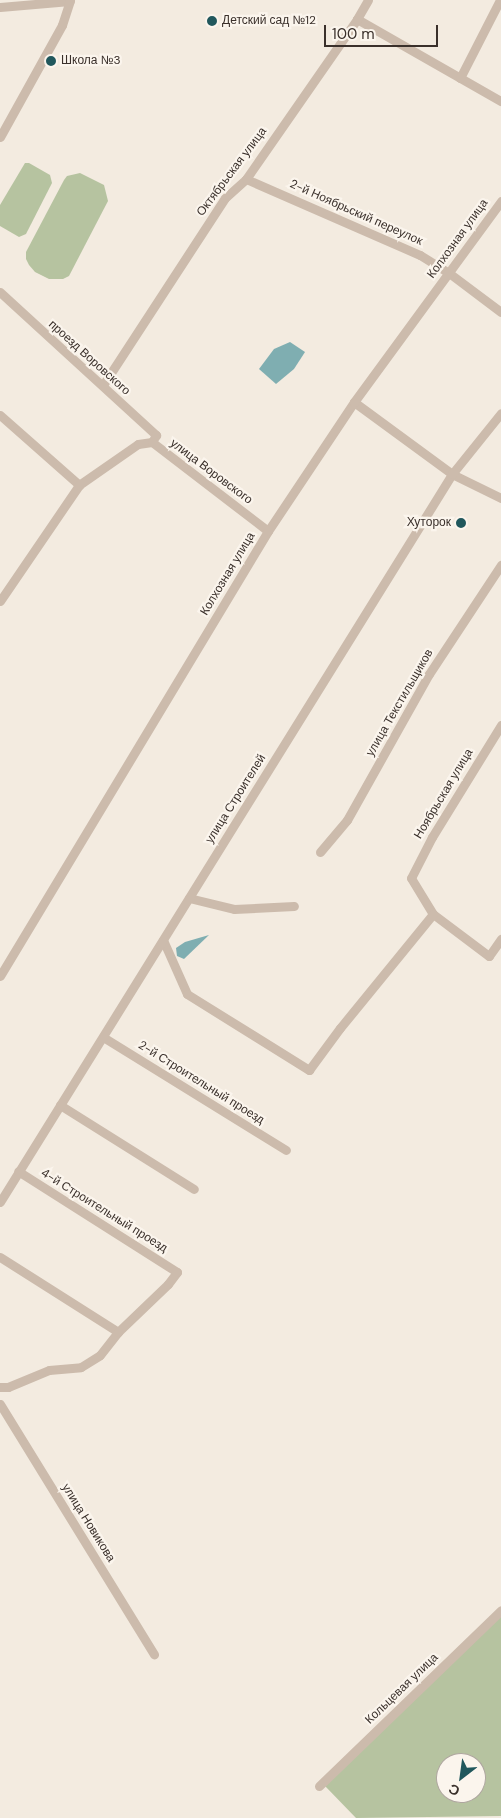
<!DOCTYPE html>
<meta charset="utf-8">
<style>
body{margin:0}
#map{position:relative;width:501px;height:1818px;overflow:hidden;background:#f3ebe0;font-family:"DM Sans",sans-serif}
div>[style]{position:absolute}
.green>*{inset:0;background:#b6c3a0}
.water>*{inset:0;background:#7faeb1}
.minor>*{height:9px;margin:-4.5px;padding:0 4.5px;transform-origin:4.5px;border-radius:4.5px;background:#ccbbac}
.dots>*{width:14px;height:14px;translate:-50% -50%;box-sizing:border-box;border:2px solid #fbf5ed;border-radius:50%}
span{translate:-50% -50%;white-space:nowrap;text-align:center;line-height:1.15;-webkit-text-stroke:4.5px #fbf5ed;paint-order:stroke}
.poi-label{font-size:12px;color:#3a302b}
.left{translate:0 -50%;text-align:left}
.right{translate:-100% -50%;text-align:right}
.street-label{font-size:12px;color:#3a302b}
.north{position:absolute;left:436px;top:1753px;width:50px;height:50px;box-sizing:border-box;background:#fbf5ed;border:1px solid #aea69f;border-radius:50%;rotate:210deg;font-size:14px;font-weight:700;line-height:20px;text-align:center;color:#3a302b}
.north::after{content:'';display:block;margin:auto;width:18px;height:22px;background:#20575c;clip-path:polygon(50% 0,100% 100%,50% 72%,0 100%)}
.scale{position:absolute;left:324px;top:25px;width:114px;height:22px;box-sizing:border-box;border:2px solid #3a302b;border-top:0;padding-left:6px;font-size:15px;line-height:18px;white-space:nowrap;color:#3a302b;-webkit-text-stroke:4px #fbf5ed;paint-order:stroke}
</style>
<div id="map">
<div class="green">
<div style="clip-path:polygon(25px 163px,29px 163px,50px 175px,52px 183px,26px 234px,19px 237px,0 226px,0 205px)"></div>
<div style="clip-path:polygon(80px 173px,104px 185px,108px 201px,69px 276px,63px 279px,49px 279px,35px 272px,29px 265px,26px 259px,26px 252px,64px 180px,67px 176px)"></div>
<div style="clip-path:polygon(evenodd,501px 1615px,501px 1816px,356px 1818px,325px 1786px,501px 1615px,446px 1763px,476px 1763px,476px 1793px,446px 1793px,446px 1763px)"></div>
</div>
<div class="water">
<div style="clip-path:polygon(290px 342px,305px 352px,294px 369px,276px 384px,259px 369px,274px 349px)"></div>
<div style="clip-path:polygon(209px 935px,184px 959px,177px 956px,176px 948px,185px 942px)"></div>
</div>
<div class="minor">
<div style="left:0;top:7px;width:70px;rotate:-4.9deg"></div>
<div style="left:357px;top:19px;width:166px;rotate:29.7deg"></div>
<div style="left:460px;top:78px;width:88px;rotate:-62.9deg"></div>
<div style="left:0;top:137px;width:128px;rotate:-61deg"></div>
<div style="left:62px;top:25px;width:26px;rotate:-72deg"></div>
<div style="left:246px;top:179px;width:190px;rotate:23.6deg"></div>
<div style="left:420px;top:255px;width:34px;rotate:32deg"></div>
<div style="left:449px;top:273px;width:65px;rotate:36.9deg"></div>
<div style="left:0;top:292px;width:212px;rotate:42.5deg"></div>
<div style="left:156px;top:435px;width:8px;rotate:120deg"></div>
<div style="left:103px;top:385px;width:223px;rotate:-56.9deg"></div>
<div style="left:225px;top:198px;width:28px;rotate:-42deg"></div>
<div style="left:246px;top:179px;width:195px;rotate:-55.2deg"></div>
<div style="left:357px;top:19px;width:22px;rotate:-60deg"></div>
<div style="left:354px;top:402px;width:122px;rotate:36.3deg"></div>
<div style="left:452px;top:474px;width:55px;rotate:26.1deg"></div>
<div style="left:0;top:415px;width:106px;rotate:41.5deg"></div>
<div style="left:0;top:601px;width:140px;rotate:-55.7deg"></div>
<div style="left:79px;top:485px;width:72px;rotate:-34.8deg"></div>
<div style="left:138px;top:444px;width:14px;rotate:-8deg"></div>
<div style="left:152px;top:442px;width:146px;rotate:37.5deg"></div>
<div style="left:501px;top:725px;width:132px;rotate:121.6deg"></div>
<div style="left:432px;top:837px;width:46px;rotate:117.1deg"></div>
<div style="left:411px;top:878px;width:42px;rotate:58.6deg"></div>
<div style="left:433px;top:914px;width:70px;rotate:36.9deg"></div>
<div style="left:489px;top:956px;width:21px;rotate:-55deg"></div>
<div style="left:320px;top:852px;width:42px;rotate:-49.8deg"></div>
<div style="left:347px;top:820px;width:167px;rotate:-60.7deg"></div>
<div style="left:429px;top:674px;width:131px;rotate:-56.6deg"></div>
<div style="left:189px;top:898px;width:46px;rotate:13.7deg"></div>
<div style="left:234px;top:909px;width:60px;rotate:-2.9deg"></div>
<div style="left:163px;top:940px;width:59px;rotate:66deg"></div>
<div style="left:187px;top:994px;width:144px;rotate:31.9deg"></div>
<div style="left:309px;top:1070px;width:52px;rotate:-53.6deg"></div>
<div style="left:340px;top:1028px;width:147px;rotate:-50.8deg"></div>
<div style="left:0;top:976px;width:519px;rotate:-58.94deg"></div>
<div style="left:268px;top:531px;width:155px;rotate:-56.3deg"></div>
<div style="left:354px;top:402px;width:249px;rotate:-53.8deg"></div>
<div style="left:103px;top:1037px;width:215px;rotate:31.7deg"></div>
<div style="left:60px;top:1105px;width:158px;rotate:32.1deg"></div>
<div style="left:0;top:1202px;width:857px;rotate:-58.16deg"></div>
<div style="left:452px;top:474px;width:78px;rotate:-51.2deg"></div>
<div style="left:0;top:1257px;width:140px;rotate:32.4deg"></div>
<div style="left:0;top:1387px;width:8px"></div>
<div style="left:8px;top:1387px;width:44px;rotate:-22.5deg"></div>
<div style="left:49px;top:1370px;width:32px;rotate:-5deg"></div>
<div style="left:81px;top:1367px;width:22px;rotate:-32deg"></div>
<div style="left:100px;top:1355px;width:29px;rotate:-52deg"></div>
<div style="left:118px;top:1332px;width:69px;rotate:-43.8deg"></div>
<div style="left:168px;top:1284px;width:15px;rotate:-53deg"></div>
<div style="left:177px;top:1272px;width:188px;rotate:-147.6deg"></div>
<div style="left:0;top:1404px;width:294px;rotate:58.4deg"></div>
<div style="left:319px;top:1786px;width:253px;rotate:-44deg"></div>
</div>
<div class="dots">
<div style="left:212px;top:21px;background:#20575c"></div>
<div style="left:51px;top:61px;background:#20575c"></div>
<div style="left:461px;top:523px;background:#20575c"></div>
</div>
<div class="poi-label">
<span class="left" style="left:222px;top:21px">Детский сад №12</span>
<span class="left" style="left:61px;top:61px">Школа №3</span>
<span class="right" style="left:451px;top:523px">Хуторок</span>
</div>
<div class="street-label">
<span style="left:232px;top:172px;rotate:-53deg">Октябрьская улица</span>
<span style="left:356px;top:213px;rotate:24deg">2-й Ноябрьский переулок</span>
<span style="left:458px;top:239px;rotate:-54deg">Колхозная улица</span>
<span style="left:89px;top:358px;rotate:42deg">проезд Воровского</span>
<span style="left:211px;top:472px;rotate:37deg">улица Воровского</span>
<span style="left:228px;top:574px;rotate:-59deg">Колхозная улица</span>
<span style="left:400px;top:703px;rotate:-60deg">улица Текстильщиков</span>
<span style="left:444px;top:794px;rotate:-59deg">Ноябрьская улица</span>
<span style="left:236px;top:799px;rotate:-58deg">улица Строителей</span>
<span style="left:201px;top:1083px;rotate:32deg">2-й Строительный проезд</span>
<span style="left:104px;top:1211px;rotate:32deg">4-й Строительный проезд</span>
<span style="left:88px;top:1523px;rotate:58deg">улица Новикова</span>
<span style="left:402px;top:1689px;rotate:-44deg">Кольцевая улица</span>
</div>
<div class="north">С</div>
<div class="scale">100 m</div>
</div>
